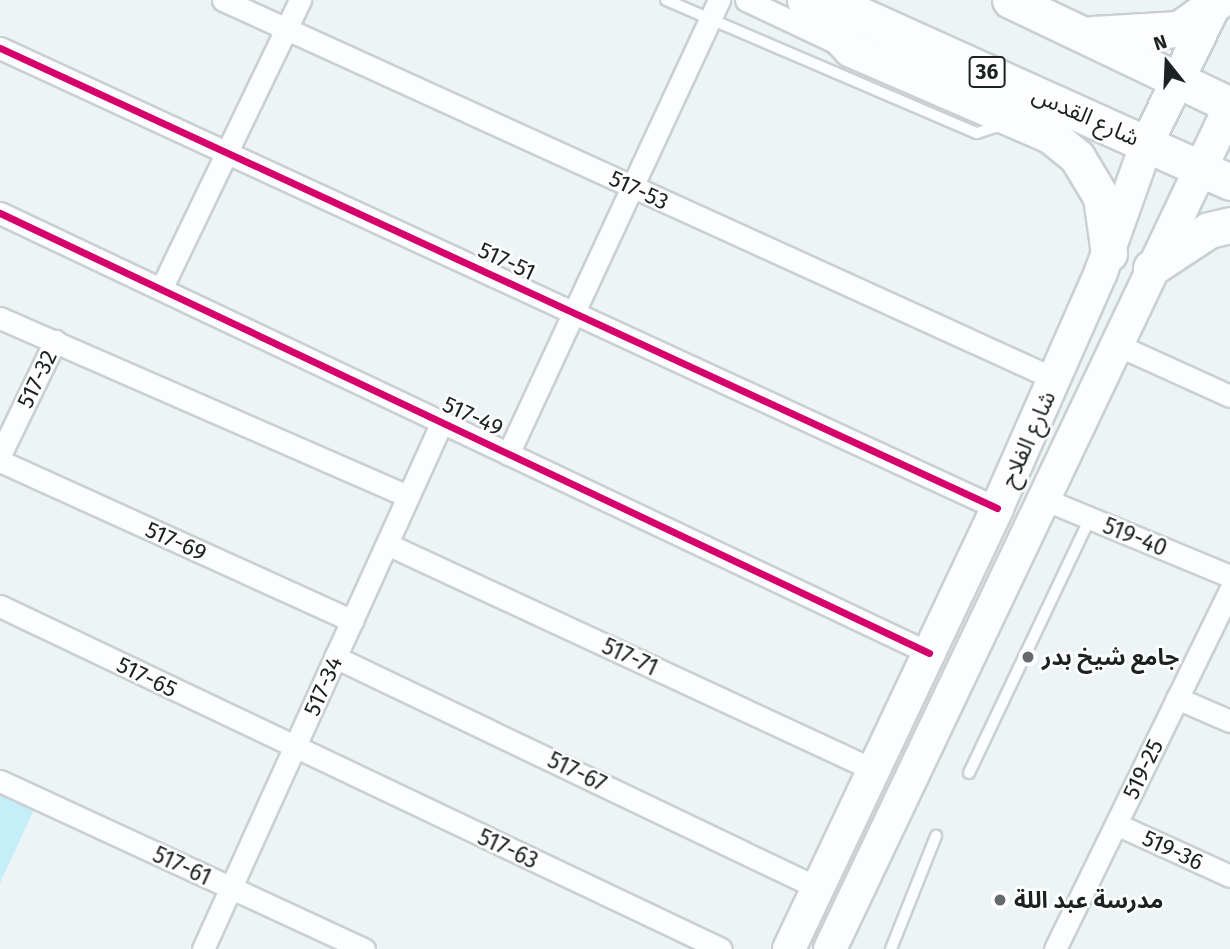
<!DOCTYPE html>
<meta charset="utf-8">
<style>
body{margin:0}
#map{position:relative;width:1230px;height:949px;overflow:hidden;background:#ecf4f6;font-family:"Fira Sans","Noto Sans Arabic",sans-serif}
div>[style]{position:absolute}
.green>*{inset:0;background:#c4eef8}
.roads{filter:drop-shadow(2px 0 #cad0d1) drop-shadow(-2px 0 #cad0d1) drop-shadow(0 2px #cad0d1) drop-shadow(0 -2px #cad0d1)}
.lane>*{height:10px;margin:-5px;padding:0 5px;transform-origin:5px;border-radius:5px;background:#fcfdfe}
.street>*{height:21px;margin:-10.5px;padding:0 10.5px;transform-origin:10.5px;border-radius:10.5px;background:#fcfdfe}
.secondary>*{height:32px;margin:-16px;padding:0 16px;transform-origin:16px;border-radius:16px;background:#fcfdfe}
.primary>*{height:35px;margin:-17.5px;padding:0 17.5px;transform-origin:17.5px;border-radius:17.5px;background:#fcfdfe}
.cycleway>*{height:7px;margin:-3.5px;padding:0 3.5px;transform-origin:3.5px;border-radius:3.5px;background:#d6006c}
.dots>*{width:19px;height:19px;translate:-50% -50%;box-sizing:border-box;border:4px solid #fff;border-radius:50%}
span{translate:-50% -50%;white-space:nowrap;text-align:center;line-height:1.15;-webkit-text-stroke:5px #fff;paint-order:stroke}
.shield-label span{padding:2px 5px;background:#fff;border:2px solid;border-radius:5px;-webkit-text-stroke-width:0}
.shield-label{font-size:21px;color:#1c2122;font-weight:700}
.street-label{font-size:23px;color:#1c2122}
.poi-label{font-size:23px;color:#1c2122;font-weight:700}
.left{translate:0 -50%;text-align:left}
.north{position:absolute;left:1132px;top:28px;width:70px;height:70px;-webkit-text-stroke:5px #fff;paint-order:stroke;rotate:342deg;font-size:19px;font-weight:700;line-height:28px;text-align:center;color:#1c2122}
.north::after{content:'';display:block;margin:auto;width:24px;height:32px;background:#1c2122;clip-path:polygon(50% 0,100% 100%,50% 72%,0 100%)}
</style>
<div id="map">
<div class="green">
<div style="clip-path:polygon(0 781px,39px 799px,0 883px)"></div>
</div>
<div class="roads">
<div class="lane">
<div style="left:666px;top:0;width:338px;rotate:23.2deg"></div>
<div style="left:977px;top:133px;width:28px;rotate:-18deg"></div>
<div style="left:969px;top:773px;width:282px;rotate:-64.6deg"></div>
<div style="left:891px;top:949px;width:122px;rotate:-68.3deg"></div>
</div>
<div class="street">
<div style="left:223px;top:0;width:914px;rotate:24.49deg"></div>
<div style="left:746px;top:0;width:96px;rotate:25.2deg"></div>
<div style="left:0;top:48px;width:1098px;rotate:24.77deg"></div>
<div style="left:0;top:213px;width:1028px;rotate:25.34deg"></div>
<div style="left:161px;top:289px;width:321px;rotate:-64.3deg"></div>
<div style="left:0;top:318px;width:445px;rotate:23.6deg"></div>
<div style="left:1113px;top:343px;width:128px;rotate:24.4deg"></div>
<div style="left:508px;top:454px;width:501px;rotate:-65.07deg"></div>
<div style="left:0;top:455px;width:127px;rotate:-64.2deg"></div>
<div style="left:0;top:461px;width:387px;rotate:24.4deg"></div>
<div style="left:1039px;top:497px;width:207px;rotate:22.5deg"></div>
<div style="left:387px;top:544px;width:537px;rotate:24.89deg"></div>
<div style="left:0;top:606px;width:798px;rotate:25.44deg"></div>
<div style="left:335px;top:657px;width:535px;rotate:25.56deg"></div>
<div style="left:1177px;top:698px;width:58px;rotate:23.5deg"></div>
<div style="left:0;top:781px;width:401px;rotate:24.8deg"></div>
<div style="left:1116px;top:824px;width:125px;rotate:24.5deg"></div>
<div style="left:203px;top:949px;width:579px;rotate:-65.61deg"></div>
<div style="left:1055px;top:949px;width:399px;rotate:-64deg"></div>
</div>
<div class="secondary">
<div style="left:789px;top:949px;width:488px;rotate:-64.7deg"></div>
<div style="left:997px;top:508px;width:258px;rotate:-66.2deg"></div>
<div style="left:1101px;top:272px;width:137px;rotate:-70.4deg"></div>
<div style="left:1147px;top:143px;width:159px;rotate:-63.9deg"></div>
<div style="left:830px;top:949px;width:932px;rotate:-64.59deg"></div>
</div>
<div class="primary">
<div style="left:805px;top:0;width:67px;rotate:46.8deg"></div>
<div style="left:851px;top:49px;width:217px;rotate:23.4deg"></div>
<div style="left:1050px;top:135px;width:35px;rotate:39deg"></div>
<div style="left:1077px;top:157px;width:47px;rotate:59deg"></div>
<div style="left:1101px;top:197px;width:57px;rotate:81.9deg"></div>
<div style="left:827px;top:0;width:442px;rotate:24.3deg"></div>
<div style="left:1010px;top:0;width:244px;rotate:25.5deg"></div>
<div style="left:1093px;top:34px;width:86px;rotate:-3.3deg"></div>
<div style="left:1179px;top:29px;width:47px;rotate:-35.4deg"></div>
<div style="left:1151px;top:268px;width:69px;rotate:-33.2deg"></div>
<div style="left:1209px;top:230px;width:22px;rotate:-13deg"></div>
</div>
</div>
<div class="cycleway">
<div style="left:0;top:48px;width:1098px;rotate:24.77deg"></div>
<div style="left:0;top:213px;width:1028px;rotate:25.34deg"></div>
</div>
<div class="dots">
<div style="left:1028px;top:657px;background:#656b6c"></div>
<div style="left:1000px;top:900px;background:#656b6c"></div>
</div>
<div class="shield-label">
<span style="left:987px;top:72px">36</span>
</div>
<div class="street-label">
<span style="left:1086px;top:116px;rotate:24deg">شارع القدس</span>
<span style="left:639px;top:190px;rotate:25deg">517-53</span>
<span style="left:507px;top:261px;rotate:25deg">517-51</span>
<span style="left:37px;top:379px;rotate:-64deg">517-32</span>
<span style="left:473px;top:416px;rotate:25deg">517-49</span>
<span style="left:1028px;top:439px;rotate:-66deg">شارع الفلاح</span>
<span style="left:1135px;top:537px;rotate:22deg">519-40</span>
<span style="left:176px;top:541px;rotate:24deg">517-69</span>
<span style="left:630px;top:657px;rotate:25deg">517-71</span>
<span style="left:147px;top:677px;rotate:26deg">517-65</span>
<span style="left:323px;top:686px;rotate:-66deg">517-34</span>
<span style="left:1143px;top:769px;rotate:-64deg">519-25</span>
<span style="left:577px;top:772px;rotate:26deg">517-67</span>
<span style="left:508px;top:849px;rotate:25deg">517-63</span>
<span style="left:1173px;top:850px;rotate:25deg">519-36</span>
<span style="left:182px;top:866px;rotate:25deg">517-61</span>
</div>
<div class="poi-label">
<span class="left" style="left:1042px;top:657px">جامع شيخ بدر</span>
<span class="left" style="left:1014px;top:900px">مدرسة عبد اللة</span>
</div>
<div class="north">N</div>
</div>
